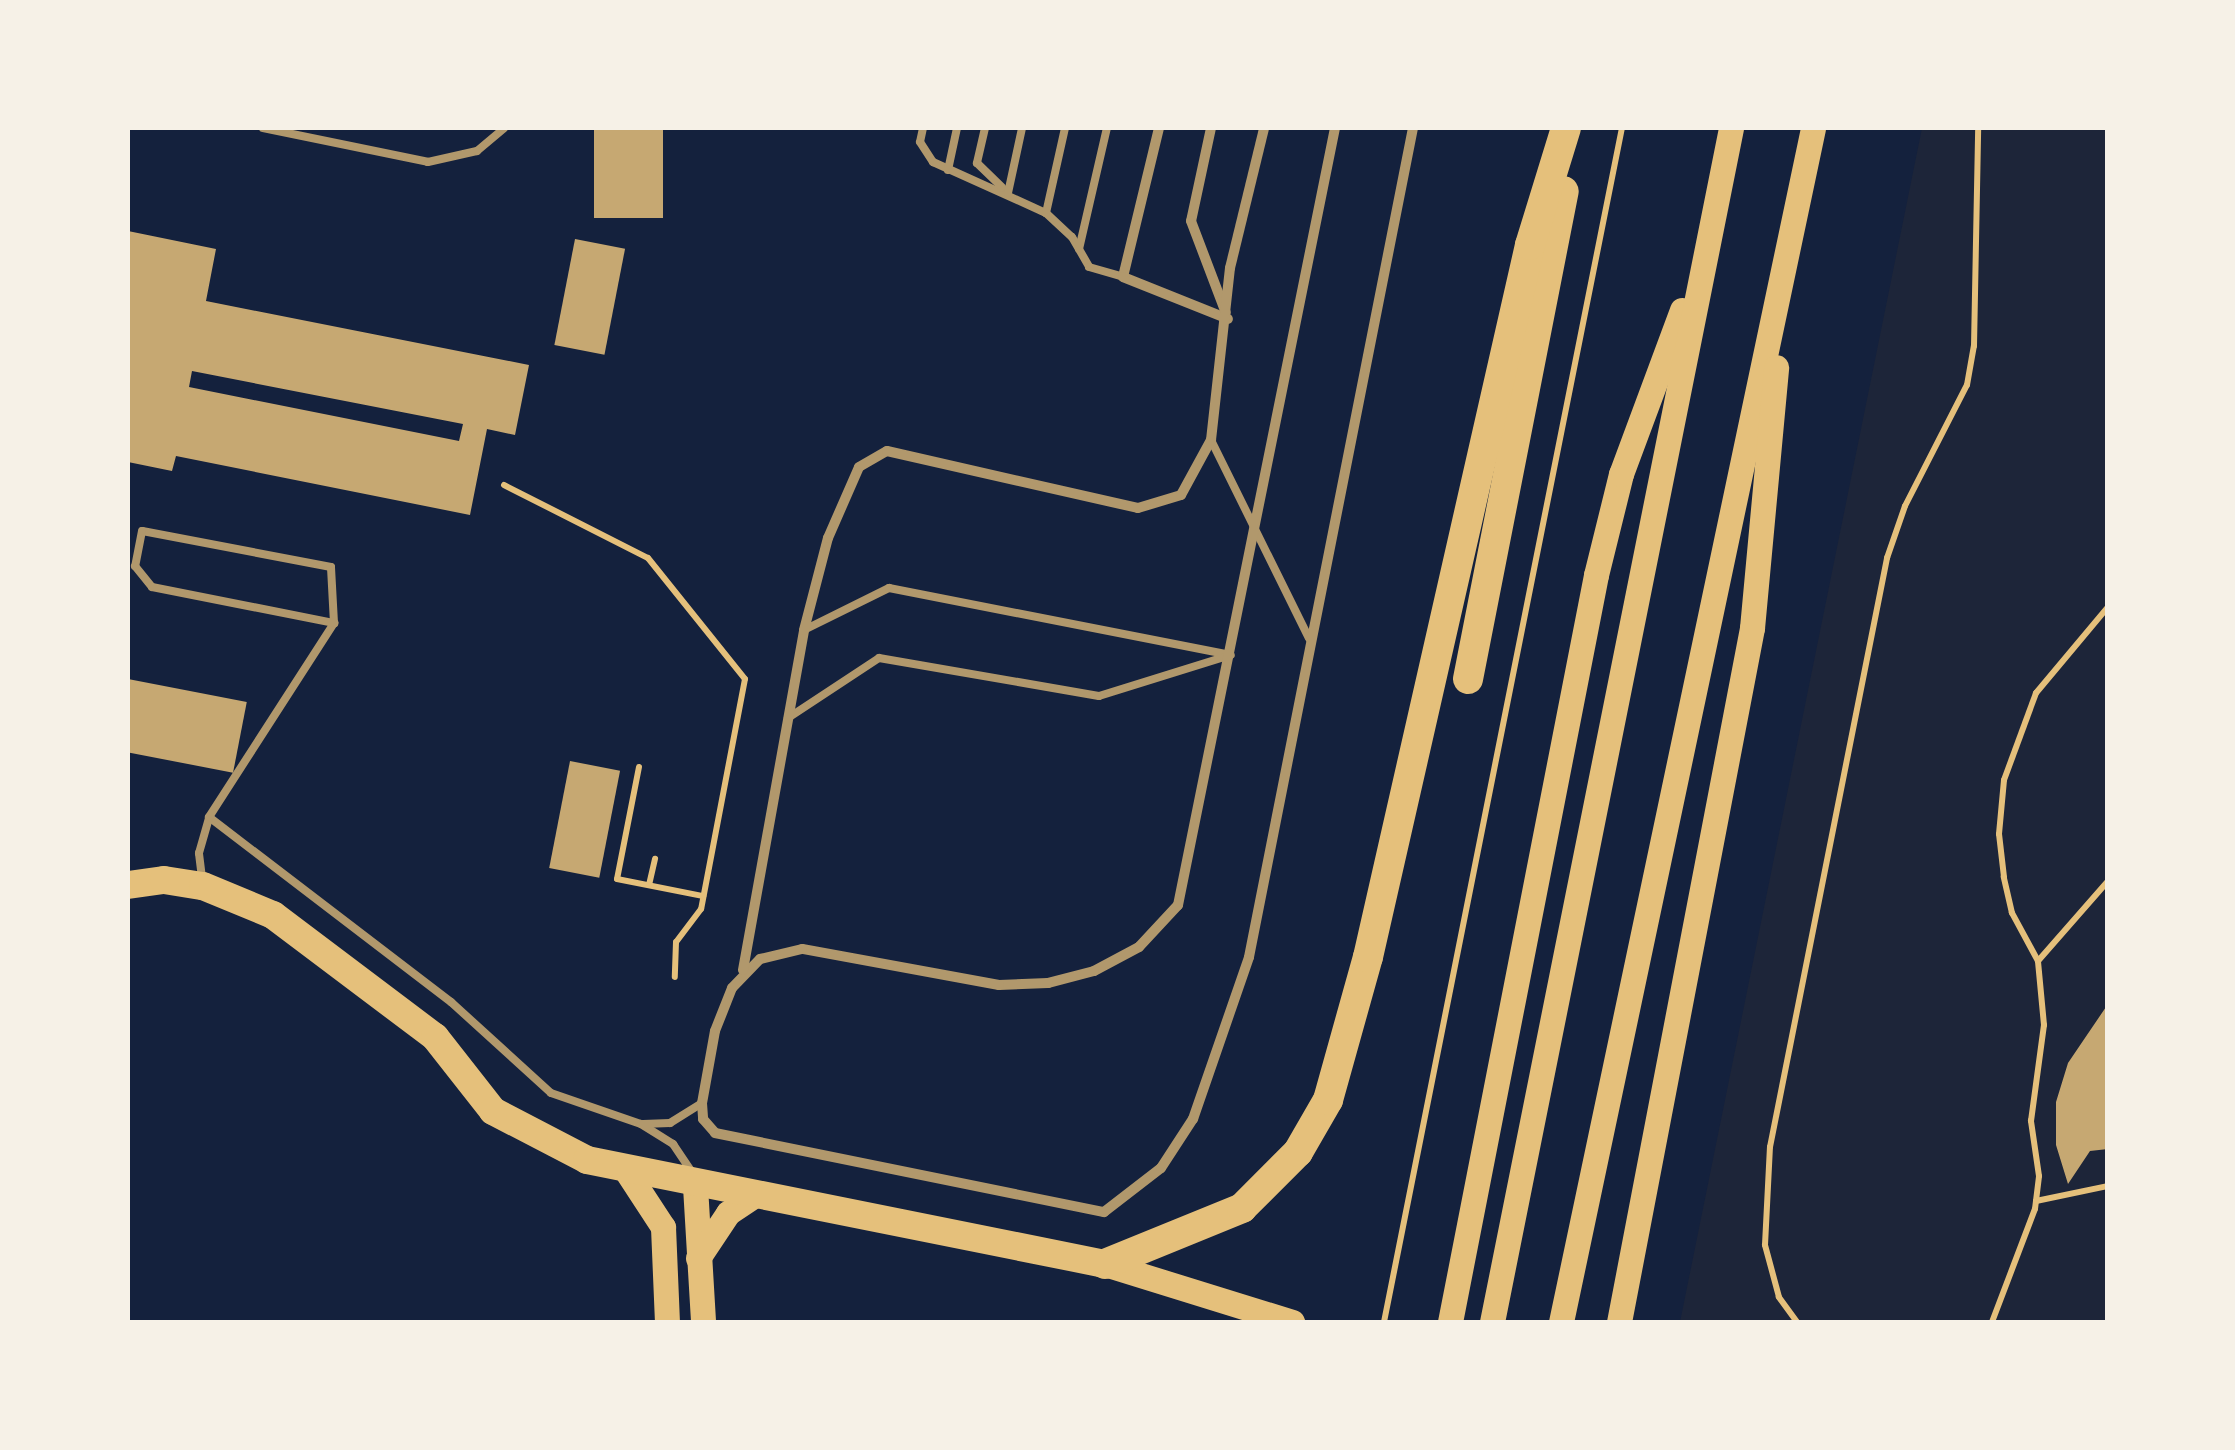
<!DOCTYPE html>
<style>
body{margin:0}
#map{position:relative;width:2235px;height:1450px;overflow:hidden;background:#14213d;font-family:Helvetica,sans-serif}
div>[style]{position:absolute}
.green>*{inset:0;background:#1d2539}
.building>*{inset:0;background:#c6a872;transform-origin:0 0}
.path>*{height:6px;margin:-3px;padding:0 3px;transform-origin:3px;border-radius:3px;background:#e5c07b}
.service>*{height:8px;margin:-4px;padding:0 4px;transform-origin:4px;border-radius:4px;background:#b1986c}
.minor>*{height:10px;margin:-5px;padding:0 5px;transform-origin:5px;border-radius:5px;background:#b1986c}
.primary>*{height:25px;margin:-12.5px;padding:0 12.5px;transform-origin:12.5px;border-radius:12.5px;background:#e5c07b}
.trunk>*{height:28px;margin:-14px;padding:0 14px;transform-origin:14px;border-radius:14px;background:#e5c07b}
.motorway>*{height:30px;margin:-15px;padding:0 15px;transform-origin:15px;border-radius:15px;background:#e5c07b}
span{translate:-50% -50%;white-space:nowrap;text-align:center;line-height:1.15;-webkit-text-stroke:8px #f6f1e7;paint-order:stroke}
.frame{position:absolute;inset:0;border:130px solid #f6f1e7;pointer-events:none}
</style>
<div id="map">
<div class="green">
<div style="clip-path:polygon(1922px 128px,2107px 128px,2107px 1322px,1680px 1322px)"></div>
</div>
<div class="building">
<div style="left:594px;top:128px;width:69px;height:90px"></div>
<div style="clip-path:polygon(evenodd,128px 231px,216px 249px,206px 301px,529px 365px,515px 435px,487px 429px,470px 515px,176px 456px,172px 471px,128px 462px,128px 231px,192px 371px,463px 424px,459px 441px,189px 387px,192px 371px)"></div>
<div style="left:575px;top:239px;width:51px;height:108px;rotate:11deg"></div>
<div style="left:128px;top:679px;width:121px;height:72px;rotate:11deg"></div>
<div style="left:570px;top:761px;width:51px;height:109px;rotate:11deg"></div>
<div style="clip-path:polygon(2108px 1004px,2108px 1149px,2090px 1151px,2068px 1184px,2056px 1145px,2056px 1102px,2068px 1063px)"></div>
</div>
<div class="path">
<div style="left:504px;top:485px;width:161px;rotate:26.9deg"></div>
<div style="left:648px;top:558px;width:155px;rotate:51.3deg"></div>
<div style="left:745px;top:679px;width:234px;rotate:100.8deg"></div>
<div style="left:701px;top:909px;width:41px;rotate:127.1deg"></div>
<div style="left:676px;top:942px;width:35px;rotate:92deg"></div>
<div style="left:639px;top:767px;width:114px;rotate:101.1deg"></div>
<div style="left:617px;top:879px;width:88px;rotate:11.2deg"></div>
<div style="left:649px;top:885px;width:27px;rotate:-77deg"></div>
<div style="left:2038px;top:961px;width:106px;rotate:-48.8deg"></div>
<div style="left:2036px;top:1201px;width:74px;rotate:-11.8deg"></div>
<div style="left:1384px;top:1322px;width:1217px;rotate:-78.73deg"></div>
<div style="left:1797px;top:1322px;width:31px;rotate:-126deg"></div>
<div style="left:1779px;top:1297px;width:54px;rotate:-105.1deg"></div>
<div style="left:1765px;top:1245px;width:98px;rotate:-87.1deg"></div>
<div style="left:1770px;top:1147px;width:601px;rotate:-78.76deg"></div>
<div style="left:1887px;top:558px;width:55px;rotate:-70.9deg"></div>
<div style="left:1905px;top:506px;width:136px;rotate:-62.9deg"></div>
<div style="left:1967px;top:385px;width:40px;rotate:-80deg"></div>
<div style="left:1974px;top:346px;width:218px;rotate:-88.9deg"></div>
<div style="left:1992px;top:1322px;width:121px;rotate:-69.2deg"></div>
<div style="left:2035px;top:1209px;width:33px;rotate:-83deg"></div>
<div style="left:2039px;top:1176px;width:56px;rotate:-98.3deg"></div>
<div style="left:2031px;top:1121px;width:97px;rotate:-82.3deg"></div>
<div style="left:2044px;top:1025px;width:64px;rotate:-95.4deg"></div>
<div style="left:2038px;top:961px;width:55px;rotate:-118.4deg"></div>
<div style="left:2012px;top:913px;width:37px;rotate:-103deg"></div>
<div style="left:2004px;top:877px;width:43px;rotate:-96.6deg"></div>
<div style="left:1999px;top:834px;width:54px;rotate:-84.7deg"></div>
<div style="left:2004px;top:780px;width:93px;rotate:-69.8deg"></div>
<div style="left:2036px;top:693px;width:112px;rotate:-50.1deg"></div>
</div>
<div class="service">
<div style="left:263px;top:128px;width:168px;rotate:11.6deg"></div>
<div style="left:428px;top:162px;width:50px;rotate:-12.7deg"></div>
<div style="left:477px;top:151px;width:35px;rotate:-40deg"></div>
<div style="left:923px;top:128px;width:14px;rotate:102deg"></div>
<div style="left:920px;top:142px;width:24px;rotate:57deg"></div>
<div style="left:933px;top:162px;width:124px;rotate:24.3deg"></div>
<div style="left:1046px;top:213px;width:35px;rotate:43deg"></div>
<div style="left:1072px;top:237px;width:34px;rotate:60deg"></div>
<div style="left:1089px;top:267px;width:35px;rotate:16deg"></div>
<div style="left:985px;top:128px;width:36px;rotate:103deg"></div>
<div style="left:977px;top:163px;width:35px;rotate:44deg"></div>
<div style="left:948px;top:170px;width:43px;rotate:-77.9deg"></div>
<div style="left:1008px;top:193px;width:66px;rotate:-77.8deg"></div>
<div style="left:1046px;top:213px;width:87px;rotate:-77.4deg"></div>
<div style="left:1079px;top:249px;width:124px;rotate:-77deg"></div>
<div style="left:1211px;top:440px;width:221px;rotate:63.7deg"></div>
<div style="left:804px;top:630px;width:95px;rotate:-26.3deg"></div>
<div style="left:889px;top:588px;width:343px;rotate:11.1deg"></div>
<div style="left:788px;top:718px;width:109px;rotate:-33.4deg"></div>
<div style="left:879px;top:658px;width:223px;rotate:9.8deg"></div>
<div style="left:1099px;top:696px;width:138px;rotate:-17.3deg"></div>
<div style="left:209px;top:817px;width:305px;rotate:37.4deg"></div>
<div style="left:451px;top:1002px;width:135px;rotate:42.3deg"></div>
<div style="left:551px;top:1093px;width:95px;rotate:19deg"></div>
<div style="left:641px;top:1124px;width:38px;rotate:32deg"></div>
<div style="left:673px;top:1144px;width:34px;rotate:56deg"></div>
<div style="left:202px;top:878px;width:25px;rotate:-97deg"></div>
<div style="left:199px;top:853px;width:37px;rotate:-74deg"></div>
<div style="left:209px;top:817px;width:231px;rotate:-57.2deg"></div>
<div style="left:334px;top:623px;width:56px;rotate:-93.1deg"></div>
<div style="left:331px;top:567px;width:192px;rotate:-169.2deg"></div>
<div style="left:142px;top:531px;width:36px;rotate:101deg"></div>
<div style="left:135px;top:566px;width:27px;rotate:51deg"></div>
<div style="left:152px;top:587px;width:186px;rotate:11.2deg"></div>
<div style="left:643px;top:1124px;width:27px;rotate:-2deg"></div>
<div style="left:670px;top:1123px;width:38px;rotate:-32deg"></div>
</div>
<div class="minor">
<div style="left:1159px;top:128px;width:153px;rotate:103.6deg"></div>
<div style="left:1123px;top:277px;width:113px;rotate:21.8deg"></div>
<div style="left:1211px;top:128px;width:95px;rotate:102.1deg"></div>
<div style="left:1191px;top:221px;width:98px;rotate:69.2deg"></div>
<div style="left:1335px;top:128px;width:793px;rotate:101.42deg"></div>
<div style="left:1178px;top:905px;width:57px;rotate:132.9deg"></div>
<div style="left:1139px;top:947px;width:51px;rotate:151.9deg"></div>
<div style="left:1094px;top:971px;width:48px;rotate:165.4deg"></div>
<div style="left:1048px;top:983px;width:49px;rotate:177.7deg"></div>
<div style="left:999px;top:985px;width:200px;rotate:-169.6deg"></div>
<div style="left:802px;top:949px;width:43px;rotate:166.6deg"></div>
<div style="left:760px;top:959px;width:40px;rotate:134deg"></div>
<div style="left:732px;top:988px;width:46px;rotate:111.6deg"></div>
<div style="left:715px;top:1031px;width:73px;rotate:100.2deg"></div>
<div style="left:702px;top:1103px;width:16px;rotate:86deg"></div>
<div style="left:703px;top:1119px;width:18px;rotate:49deg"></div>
<div style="left:715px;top:1133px;width:397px;rotate:11.5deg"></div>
<div style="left:1104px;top:1212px;width:72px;rotate:-37.7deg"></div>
<div style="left:1161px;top:1168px;width:59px;rotate:-56.9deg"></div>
<div style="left:1193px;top:1119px;width:171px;rotate:-70.9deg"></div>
<div style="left:1249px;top:957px;width:845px;rotate:-78.81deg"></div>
<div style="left:743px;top:970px;width:345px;rotate:-79.8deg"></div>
<div style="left:804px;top:630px;width:95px;rotate:-75.4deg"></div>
<div style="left:828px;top:538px;width:77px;rotate:-66.4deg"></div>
<div style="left:859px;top:467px;width:32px;rotate:-30deg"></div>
<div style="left:887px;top:451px;width:257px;rotate:12.8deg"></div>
<div style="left:1138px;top:508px;width:45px;rotate:-16.8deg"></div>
<div style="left:1181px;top:495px;width:63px;rotate:-61.4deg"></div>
<div style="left:1211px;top:440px;width:173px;rotate:-83.7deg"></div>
<div style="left:1230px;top:268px;width:144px;rotate:-76.3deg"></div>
</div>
<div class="primary">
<div style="left:627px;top:1172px;width:66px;rotate:56.8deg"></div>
<div style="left:663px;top:1227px;width:95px;rotate:87.6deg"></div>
<div style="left:695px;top:1186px;width:136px;rotate:86.6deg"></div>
<div style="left:698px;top:1258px;width:54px;rotate:-56.3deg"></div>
<div style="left:728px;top:1213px;width:29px;rotate:-34deg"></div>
<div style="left:1105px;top:1264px;width:196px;rotate:17.2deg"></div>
<div style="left:1450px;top:1322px;width:761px;rotate:-78.94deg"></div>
<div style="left:1596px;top:575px;width:104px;rotate:-76.1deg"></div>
<div style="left:1621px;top:474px;width:175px;rotate:-69.6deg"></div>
<div style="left:1492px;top:1322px;width:1218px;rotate:-78.68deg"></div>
<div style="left:1561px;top:1322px;width:1220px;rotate:-78.08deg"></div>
<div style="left:1619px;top:1322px;width:707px;rotate:-79.15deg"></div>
<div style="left:1752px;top:628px;width:262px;rotate:-84.7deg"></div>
</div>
<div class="trunk">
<div style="left:128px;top:885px;width:36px;rotate:-8deg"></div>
<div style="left:164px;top:880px;width:39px;rotate:9deg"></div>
<div style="left:203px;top:886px;width:76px;rotate:22.5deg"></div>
<div style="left:273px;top:915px;width:203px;rotate:37deg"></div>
<div style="left:435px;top:1037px;width:94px;rotate:51.9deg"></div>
<div style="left:493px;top:1111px;width:106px;rotate:27.5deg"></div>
<div style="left:587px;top:1160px;width:528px;rotate:11.35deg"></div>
</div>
<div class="motorway">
<div style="left:1468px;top:679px;width:497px;rotate:-78.9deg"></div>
<div style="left:1105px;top:1264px;width:148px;rotate:-22.2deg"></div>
<div style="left:1242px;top:1208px;width:79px;rotate:-45deg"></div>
<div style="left:1298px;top:1152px;width:60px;rotate:-60deg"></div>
<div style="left:1328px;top:1100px;width:148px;rotate:-74.4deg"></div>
<div style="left:1368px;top:957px;width:730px;rotate:-77.18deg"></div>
<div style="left:1530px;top:245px;width:122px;rotate:-72.9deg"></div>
</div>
<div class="frame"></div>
</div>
